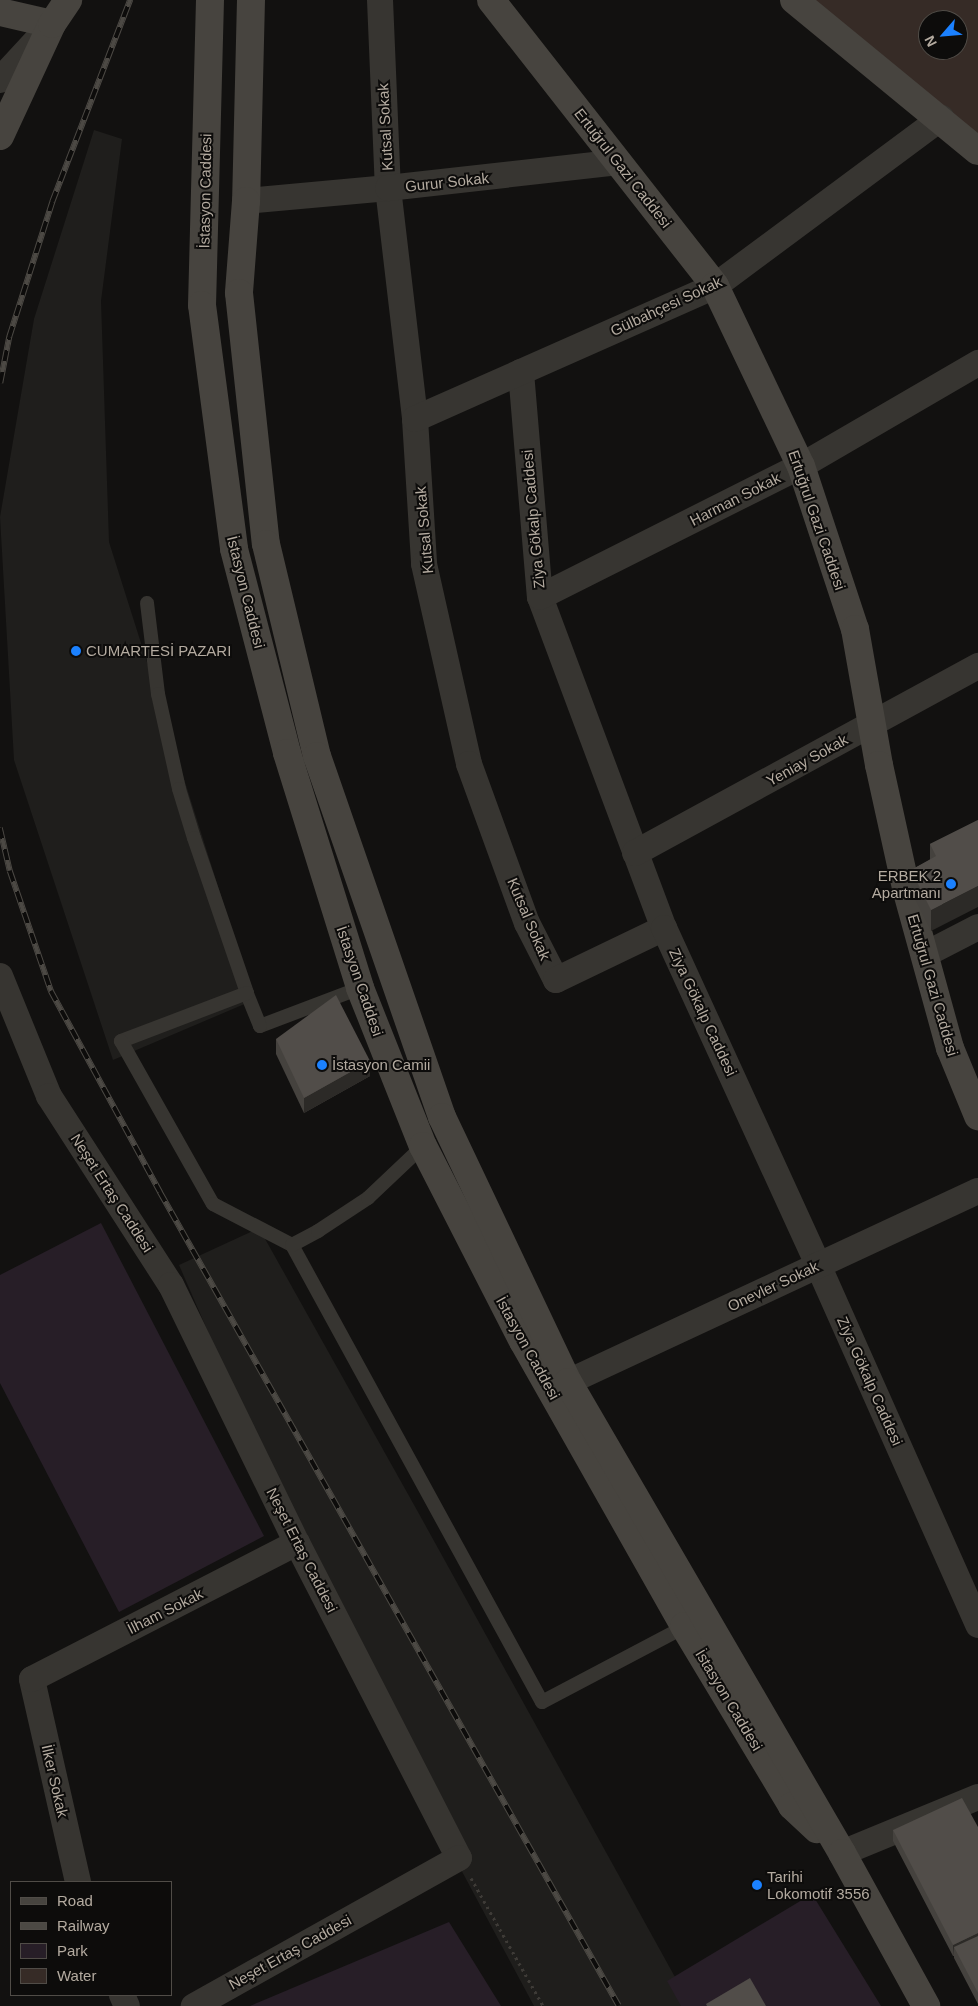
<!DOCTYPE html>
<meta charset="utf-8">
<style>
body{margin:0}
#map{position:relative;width:978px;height:2006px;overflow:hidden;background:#121110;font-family:Helvetica,sans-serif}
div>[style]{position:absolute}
.built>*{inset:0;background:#1f1e1c}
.green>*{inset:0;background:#271e27}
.water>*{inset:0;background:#362b26}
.path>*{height:3px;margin-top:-1.5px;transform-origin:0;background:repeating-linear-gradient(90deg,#3e3b37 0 2.5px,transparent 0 6.5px)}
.lane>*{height:14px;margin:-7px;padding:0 7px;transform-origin:7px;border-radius:7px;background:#373531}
.street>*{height:26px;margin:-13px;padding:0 13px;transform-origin:13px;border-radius:13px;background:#373531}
.secondary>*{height:28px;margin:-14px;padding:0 14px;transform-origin:14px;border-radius:14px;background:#47443f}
.rail>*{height:5.5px;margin-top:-2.75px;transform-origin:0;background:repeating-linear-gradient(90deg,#0d0c0b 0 11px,#4c4944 0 22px);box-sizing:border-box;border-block:1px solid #4c4944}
.wall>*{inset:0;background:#45423e}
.shaded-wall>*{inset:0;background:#2c2a27}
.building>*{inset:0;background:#514d49}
.dots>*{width:14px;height:14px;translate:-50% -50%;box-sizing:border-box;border:2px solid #0d0c0b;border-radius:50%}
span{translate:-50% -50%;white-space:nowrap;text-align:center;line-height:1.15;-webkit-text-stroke:4px #0d0c0b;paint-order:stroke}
.street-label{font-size:15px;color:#b4aba0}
.poi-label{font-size:15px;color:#b4aba0}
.left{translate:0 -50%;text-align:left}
.right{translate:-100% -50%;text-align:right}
.legend{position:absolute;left:10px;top:1881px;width:162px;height:115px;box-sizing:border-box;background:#0d0c0b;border:1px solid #504c47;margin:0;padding:6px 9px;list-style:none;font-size:15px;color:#b4aba0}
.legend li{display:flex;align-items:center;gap:10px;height:25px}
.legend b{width:25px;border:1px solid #504c47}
.north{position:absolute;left:918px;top:10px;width:50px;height:50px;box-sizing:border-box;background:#0d0c0b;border:1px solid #504c47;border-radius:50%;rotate:243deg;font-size:14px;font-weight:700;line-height:20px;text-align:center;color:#b4aba0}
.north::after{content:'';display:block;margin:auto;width:18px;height:22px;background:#1b81ff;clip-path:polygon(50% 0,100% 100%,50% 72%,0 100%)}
</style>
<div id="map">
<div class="built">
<div style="clip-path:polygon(94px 130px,122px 139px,101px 301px,109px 542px,254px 1000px,113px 1060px,14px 760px,0 517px,34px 319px)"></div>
<div style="clip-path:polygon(259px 1228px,418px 1512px,691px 2006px,534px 2006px,358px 1677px,179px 1265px)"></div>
</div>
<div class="green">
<div style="clip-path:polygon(101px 1223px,264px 1536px,119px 1612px,0 1383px,0 1275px)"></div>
<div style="clip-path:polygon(812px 1894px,881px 2006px,681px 2006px,667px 1981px)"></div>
<div style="clip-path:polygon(449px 1922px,501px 2006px,250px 2006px)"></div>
</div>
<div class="water">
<div style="clip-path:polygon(evenodd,814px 0,978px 0,978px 134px,814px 0,928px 20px,958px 20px,958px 50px,928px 50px,928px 20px)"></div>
</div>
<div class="path">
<div style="left:471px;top:1878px;width:147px;rotate:60.6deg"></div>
</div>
<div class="lane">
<div style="left:147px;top:603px;width:92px;rotate:83.1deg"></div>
<div style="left:158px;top:694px;width:97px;rotate:77.5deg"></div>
<div style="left:179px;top:789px;width:51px;rotate:73deg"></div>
<div style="left:194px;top:838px;width:164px;rotate:71.1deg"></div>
<div style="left:360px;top:988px;width:107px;rotate:159.2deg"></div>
<div style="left:260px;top:1026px;width:35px;rotate:-112deg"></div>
<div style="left:247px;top:993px;width:135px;rotate:159.1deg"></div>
<div style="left:121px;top:1041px;width:187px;rotate:60.6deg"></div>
<div style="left:213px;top:1204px;width:89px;rotate:27.4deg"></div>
<div style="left:292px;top:1245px;width:521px;rotate:61.32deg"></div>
<div style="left:542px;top:1702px;width:165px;rotate:-27.8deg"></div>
<div style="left:292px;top:1245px;width:30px;rotate:-28deg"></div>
<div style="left:318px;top:1231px;width:60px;rotate:-33.4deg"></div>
<div style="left:368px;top:1198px;width:76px;rotate:-43.4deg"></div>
</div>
<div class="street">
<div style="left:380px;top:0;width:188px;rotate:87.6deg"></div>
<div style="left:388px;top:188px;width:233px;rotate:83.3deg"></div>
<div style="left:415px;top:419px;width:145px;rotate:86.4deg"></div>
<div style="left:424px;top:564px;width:205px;rotate:77.3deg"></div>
<div style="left:469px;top:764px;width:169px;rotate:70deg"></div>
<div style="left:527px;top:923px;width:64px;rotate:63deg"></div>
<div style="left:556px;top:980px;width:120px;rotate:-25.7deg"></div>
<div style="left:0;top:80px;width:68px;rotate:-47.4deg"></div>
<div style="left:246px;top:201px;width:143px;rotate:-5.2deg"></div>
<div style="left:388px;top:188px;width:232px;rotate:-6.4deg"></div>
<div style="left:521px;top:372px;width:226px;rotate:85.2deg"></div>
<div style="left:540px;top:597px;width:353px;rotate:69.5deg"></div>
<div style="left:664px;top:928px;width:371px;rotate:65.4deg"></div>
<div style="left:818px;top:1265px;width:394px;rotate:66deg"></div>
<div style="left:415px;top:419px;width:328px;rotate:-23.9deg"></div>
<div style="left:715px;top:286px;width:282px;rotate:-36.6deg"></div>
<div style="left:540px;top:597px;width:292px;rotate:-26.7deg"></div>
<div style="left:801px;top:466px;width:205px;rotate:-30.2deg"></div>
<div style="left:635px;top:853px;width:391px;rotate:-28.6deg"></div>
<div style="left:924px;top:955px;width:61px;rotate:-27.4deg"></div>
<div style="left:0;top:976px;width:130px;rotate:67.8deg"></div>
<div style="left:49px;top:1096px;width:225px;rotate:57.2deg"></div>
<div style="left:171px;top:1285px;width:287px;rotate:64deg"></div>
<div style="left:297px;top:1543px;width:354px;rotate:62.8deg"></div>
<div style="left:459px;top:1858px;width:304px;rotate:150.8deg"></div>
<div style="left:568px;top:1382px;width:452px;rotate:-25deg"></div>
<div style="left:842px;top:1853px;width:147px;rotate:-22.4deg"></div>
<div style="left:78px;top:1882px;width:208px;rotate:-102.8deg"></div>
<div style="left:32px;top:1679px;width:298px;rotate:-27.2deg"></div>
<div style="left:122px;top:1995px;width:12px;rotate:66deg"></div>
</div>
<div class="secondary">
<div style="left:210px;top:0;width:305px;rotate:91.5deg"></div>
<div style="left:202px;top:305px;width:246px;rotate:82.5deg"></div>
<div style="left:234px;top:549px;width:211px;rotate:75.4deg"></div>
<div style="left:287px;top:753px;width:246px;rotate:72.7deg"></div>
<div style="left:360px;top:988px;width:170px;rotate:68.3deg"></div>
<div style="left:423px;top:1146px;width:219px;rotate:62.9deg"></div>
<div style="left:523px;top:1341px;width:327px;rotate:60.5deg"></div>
<div style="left:684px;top:1626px;width:210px;rotate:59deg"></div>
<div style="left:792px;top:1806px;width:34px;rotate:43deg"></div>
<div style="left:251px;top:0;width:201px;rotate:91.4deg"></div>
<div style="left:246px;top:201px;width:92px;rotate:94.4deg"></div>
<div style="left:239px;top:293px;width:252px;rotate:83.9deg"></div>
<div style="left:266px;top:544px;width:218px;rotate:76.5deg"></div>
<div style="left:317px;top:756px;width:382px;rotate:70.9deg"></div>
<div style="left:442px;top:1117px;width:293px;rotate:64.6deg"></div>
<div style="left:568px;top:1382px;width:545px;rotate:59.81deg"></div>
<div style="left:842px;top:1853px;width:175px;rotate:61.2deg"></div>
<div style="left:491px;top:0;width:363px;rotate:51.9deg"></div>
<div style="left:715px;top:286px;width:199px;rotate:64.5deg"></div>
<div style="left:801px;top:466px;width:172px;rotate:71.7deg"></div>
<div style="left:855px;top:629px;width:138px;rotate:80deg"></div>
<div style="left:879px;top:765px;width:130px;rotate:77.6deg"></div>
<div style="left:907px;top:892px;width:162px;rotate:74.6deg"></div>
<div style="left:950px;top:1048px;width:74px;rotate:67.6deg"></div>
<div style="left:794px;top:0;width:238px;rotate:39.4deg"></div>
<div style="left:0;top:12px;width:53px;rotate:13deg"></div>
<div style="left:0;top:136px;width:123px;rotate:-65.1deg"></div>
<div style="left:52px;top:24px;width:29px;rotate:-56deg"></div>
</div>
<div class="rail">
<div style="left:0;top:383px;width:47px;rotate:-78.9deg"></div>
<div style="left:9px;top:337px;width:142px;rotate:-72.3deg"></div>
<div style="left:52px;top:202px;width:217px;rotate:-68.9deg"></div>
<div style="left:0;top:828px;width:44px;rotate:76.9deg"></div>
<div style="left:10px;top:871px;width:127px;rotate:71.1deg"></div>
<div style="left:51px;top:991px;width:229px;rotate:61.5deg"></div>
<div style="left:160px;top:1192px;width:934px;rotate:60.58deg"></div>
</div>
<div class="wall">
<div style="clip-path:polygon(978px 820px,931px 931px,911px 891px,911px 870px,930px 860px,930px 844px)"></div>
<div style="clip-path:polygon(276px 1039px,370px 1076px,304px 1113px,276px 1054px)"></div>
<div style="clip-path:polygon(978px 1827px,978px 2004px,954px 1958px,954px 1956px,953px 1956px,893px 1841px,893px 1830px)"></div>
</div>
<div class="shaded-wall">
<div style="clip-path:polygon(978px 886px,978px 907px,931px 931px,931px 910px)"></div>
<div style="clip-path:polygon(370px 1061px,370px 1076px,304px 1113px,304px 1098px)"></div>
<div style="clip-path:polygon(978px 1933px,978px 1945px,954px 1947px,953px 1956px,953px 1945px)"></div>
</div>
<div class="building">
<div style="clip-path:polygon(978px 820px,978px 886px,931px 910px,911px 870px,936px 856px,930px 844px)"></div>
<div style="clip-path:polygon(336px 995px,370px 1061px,304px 1098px,276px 1039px)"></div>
<div style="clip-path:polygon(962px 1798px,978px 1827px,978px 1933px,953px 1945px,893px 1830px)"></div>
<div style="clip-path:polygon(978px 1936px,978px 1993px,954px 1947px)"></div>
<div style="clip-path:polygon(750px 1978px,766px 2006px,707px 2006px,706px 2004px)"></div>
</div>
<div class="dots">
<div style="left:76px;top:651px;background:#1b81ff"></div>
<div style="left:951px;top:884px;background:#1b81ff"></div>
<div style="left:322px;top:1065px;background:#1b81ff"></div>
<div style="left:757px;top:1885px;background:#1b81ff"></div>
</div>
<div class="street-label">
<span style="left:385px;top:127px;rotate:-93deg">Kutsal Sokak</span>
<span style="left:623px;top:168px;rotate:52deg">Ertuğrul Gazi Caddesi</span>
<span style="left:447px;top:182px;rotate:-6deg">Gurur Sokak</span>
<span style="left:205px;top:191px;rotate:-89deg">İstasyon Caddesi</span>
<span style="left:666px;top:306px;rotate:-25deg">Gülbahçesi Sokak</span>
<span style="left:735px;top:499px;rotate:-27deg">Harman Sokak</span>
<span style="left:533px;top:519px;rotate:-95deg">Ziya Gökalp Caddesi</span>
<span style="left:817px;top:520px;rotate:71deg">Ertuğrul Gazi Caddesi</span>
<span style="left:424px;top:530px;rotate:-95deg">Kutsal Sokak</span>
<span style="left:246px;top:592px;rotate:76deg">İstasyon Caddesi</span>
<span style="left:807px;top:760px;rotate:-29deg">Yeniay Sokak</span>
<span style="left:529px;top:919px;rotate:67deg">Kutsal Sokak</span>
<span style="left:360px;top:981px;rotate:71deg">İstasyon Caddesi</span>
<span style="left:933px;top:985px;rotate:74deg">Ertuğrul Gazi Caddesi</span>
<span style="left:703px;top:1012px;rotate:65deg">Ziya Gökalp Caddesi</span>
<span style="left:112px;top:1193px;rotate:57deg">Neşet Ertaş Caddesi</span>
<span style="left:773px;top:1286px;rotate:-25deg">Onevler Sokak</span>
<span style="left:528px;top:1348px;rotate:61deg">İstasyon Caddesi</span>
<span style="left:870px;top:1381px;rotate:66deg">Ziya Gökalp Caddesi</span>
<span style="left:302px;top:1550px;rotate:63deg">Neşet Ertaş Caddesi</span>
<span style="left:165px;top:1611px;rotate:-27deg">İlham Sokak</span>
<span style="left:729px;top:1700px;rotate:59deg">İstasyon Caddesi</span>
<span style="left:55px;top:1781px;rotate:77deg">İlker Sokak</span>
<span style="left:290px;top:1952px;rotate:-29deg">Neşet Ertaş Caddesi</span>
</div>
<div class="poi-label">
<span class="left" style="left:86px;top:651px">CUMARTESİ PAZARI</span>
<span class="right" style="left:941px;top:884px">ERBEK 2<br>Apartmanı</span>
<span class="left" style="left:332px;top:1065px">İstasyon Camii</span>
<span class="left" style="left:767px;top:1885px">Tarihi<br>Lokomotif 3556</span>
</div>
<ul class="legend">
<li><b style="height:6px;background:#47443f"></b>Road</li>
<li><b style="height:6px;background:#4c4944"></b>Railway</li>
<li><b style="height:14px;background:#271e27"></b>Park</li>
<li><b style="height:14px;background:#362b26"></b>Water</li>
</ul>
<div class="north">N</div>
</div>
